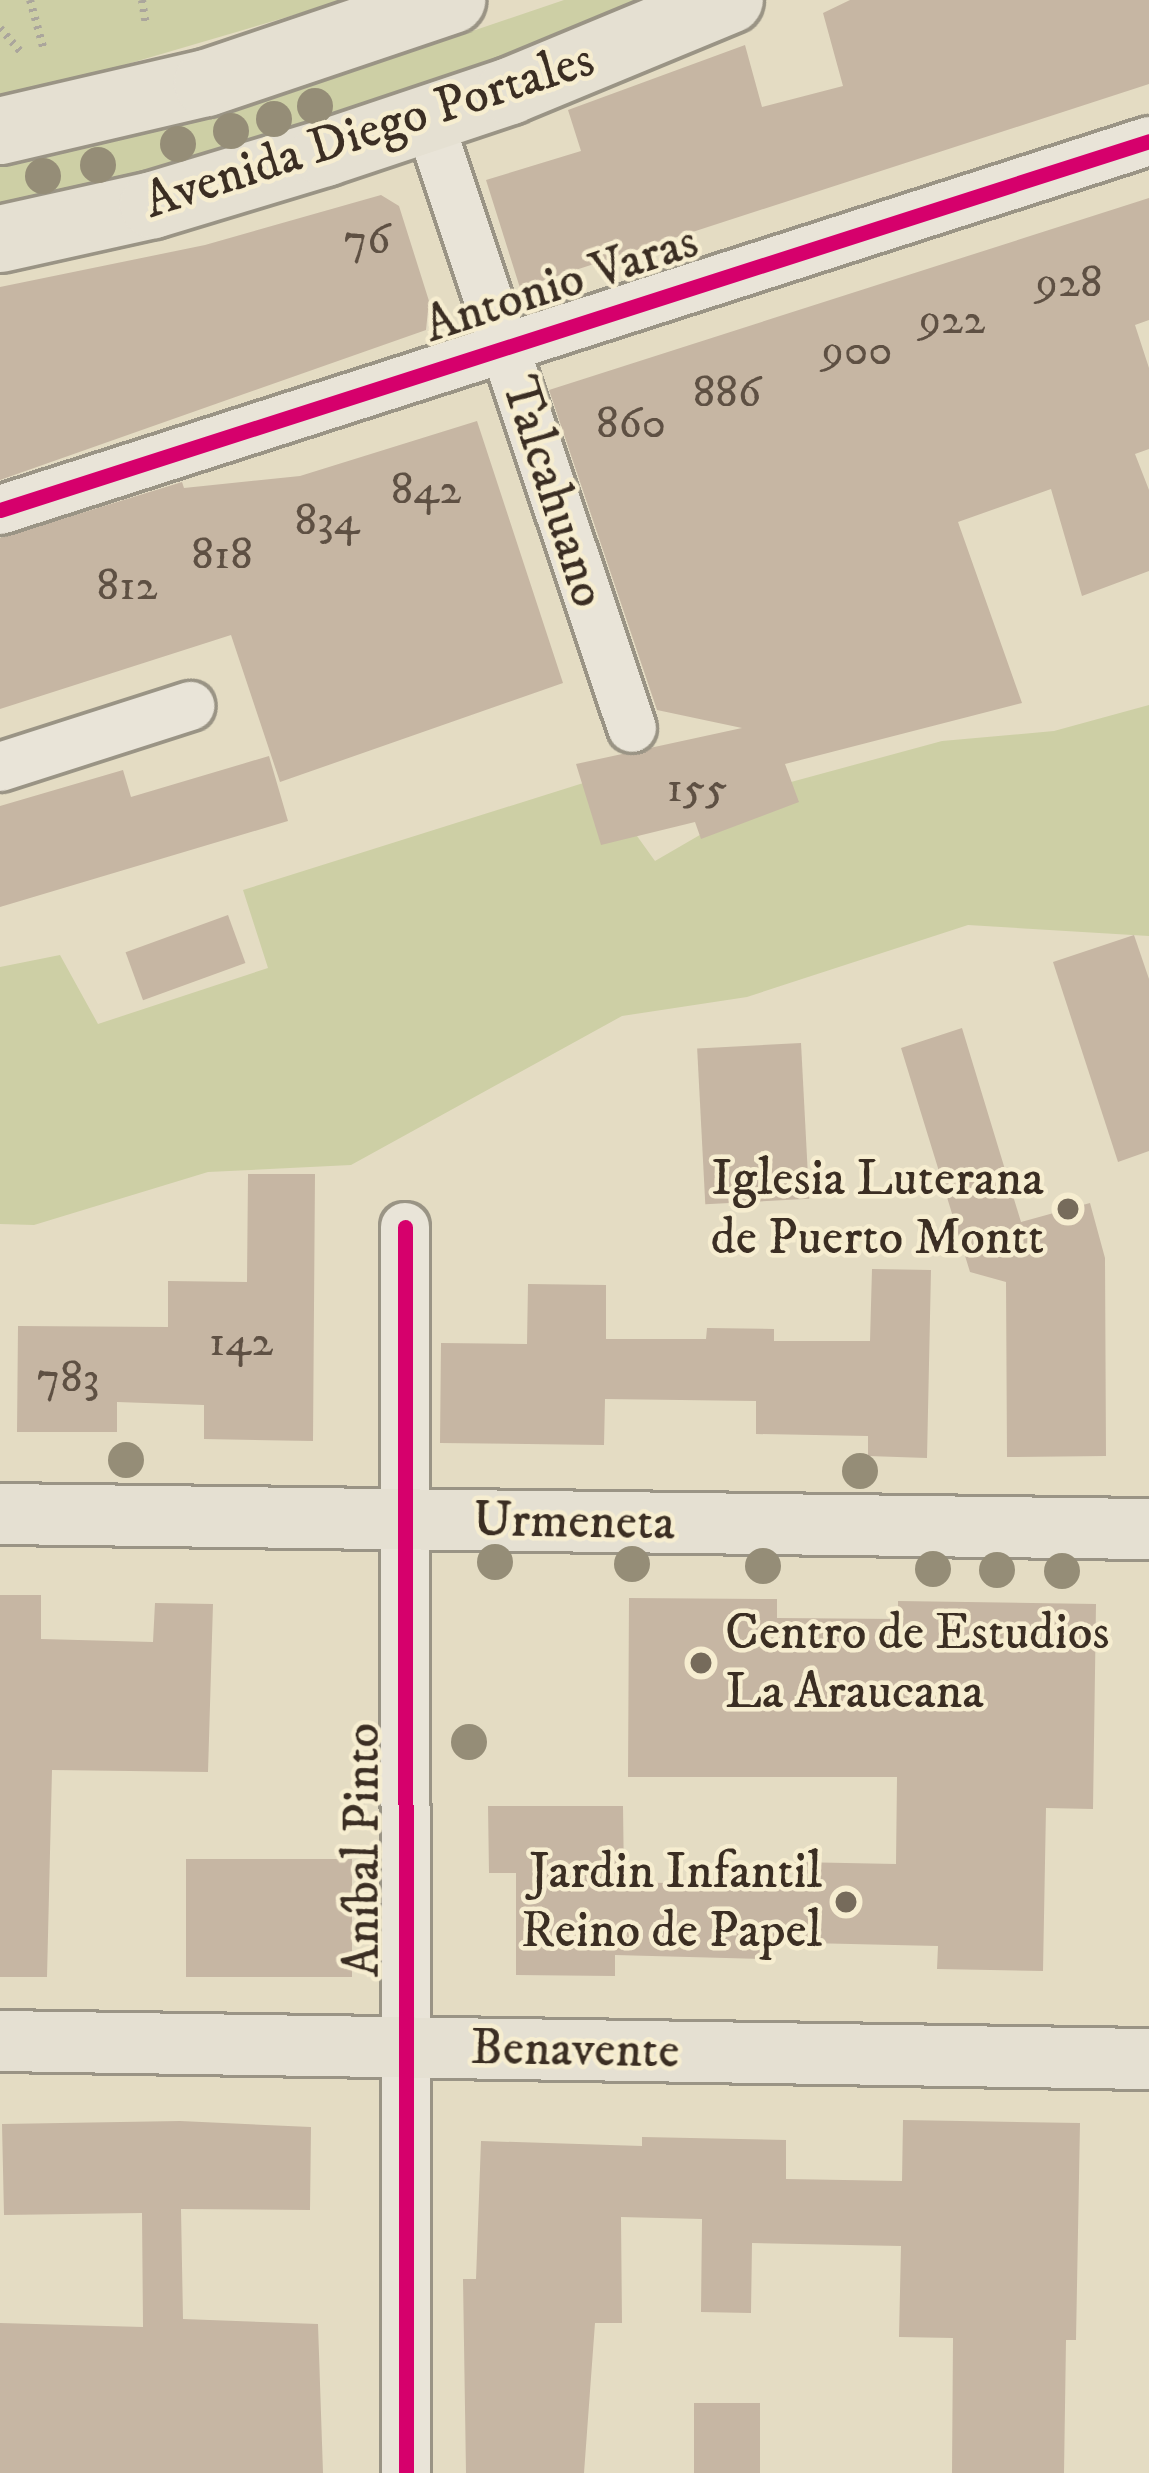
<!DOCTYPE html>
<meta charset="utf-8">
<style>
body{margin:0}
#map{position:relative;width:1149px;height:2473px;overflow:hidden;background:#e4dcc3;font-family:"IM FELL DW Pica",serif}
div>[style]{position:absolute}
.green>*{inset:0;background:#cdcfa5}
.building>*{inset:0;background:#c6b6a3;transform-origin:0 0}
.path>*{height:8px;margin-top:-4px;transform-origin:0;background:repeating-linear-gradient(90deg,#aba69c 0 3px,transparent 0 9px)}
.roads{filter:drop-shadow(3px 0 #9a9485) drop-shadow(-3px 0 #9a9485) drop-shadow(0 3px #9a9485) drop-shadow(0 -3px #9a9485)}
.minor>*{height:48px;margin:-24px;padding:0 24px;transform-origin:24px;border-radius:24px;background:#e9e4d8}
.major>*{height:60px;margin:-30px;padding:0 30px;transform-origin:30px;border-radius:30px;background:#e5e0d2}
.highway>*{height:66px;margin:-33px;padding:0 33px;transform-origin:33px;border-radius:33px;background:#e5e0d2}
.cycleway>*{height:15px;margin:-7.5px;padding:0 7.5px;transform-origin:7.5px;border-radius:7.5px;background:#d6006c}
.trees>*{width:36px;height:36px;margin:-18px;border-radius:50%;background:#958d77}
.dots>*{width:33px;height:33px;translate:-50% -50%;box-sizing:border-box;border:6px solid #f6edd0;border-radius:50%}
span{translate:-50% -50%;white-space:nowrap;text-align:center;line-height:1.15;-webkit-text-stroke:9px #f6edd0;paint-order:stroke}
.number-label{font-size:45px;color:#5e5043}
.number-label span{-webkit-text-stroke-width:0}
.street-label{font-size:51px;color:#3b2e23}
.poi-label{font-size:51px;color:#3b2e23}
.right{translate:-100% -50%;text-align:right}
.left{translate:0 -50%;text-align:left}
</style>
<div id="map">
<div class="green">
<div style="clip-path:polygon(0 0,345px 0,15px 97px,0 96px)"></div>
<div style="clip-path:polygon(564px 0,660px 0,324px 124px,122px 180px,0 204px,0 165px,225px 115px)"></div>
<div style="clip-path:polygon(1149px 705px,1149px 936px,968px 925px,747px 997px,622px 1016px,351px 1165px,208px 1172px,34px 1225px,0 1224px,0 967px,60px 955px,98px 1024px,268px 968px,243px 890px,596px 779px,655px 861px,791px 782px,942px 741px,1054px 731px)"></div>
</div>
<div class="building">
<div style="clip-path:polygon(850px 0,1149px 0,1149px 84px,520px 288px,486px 180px,581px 151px,568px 110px,745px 45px,762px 107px,843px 86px,823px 13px)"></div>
<div style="clip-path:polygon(381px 195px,399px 206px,429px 301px,426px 330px,0 480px,0 287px,205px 245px)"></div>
<div style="clip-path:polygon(1149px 198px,1149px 320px,1135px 325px,1149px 368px,1149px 449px,1135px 454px,1149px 490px,1149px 571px,1082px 596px,1051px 489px,958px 522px,1022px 703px,785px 764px,799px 802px,701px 839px,695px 822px,601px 845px,576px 764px,742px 728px,657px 710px,549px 390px)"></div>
<div style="clip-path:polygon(477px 421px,563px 683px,280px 782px,231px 635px,0 709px,0 538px,182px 482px,184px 488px,300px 476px)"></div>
<div style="clip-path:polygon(269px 756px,288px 821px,0 907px,0 806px,123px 770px,131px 797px)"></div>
<div style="left:228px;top:915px;width:51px;height:109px;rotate:70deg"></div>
<div style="clip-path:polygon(1134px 935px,1149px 979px,1149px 1151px,1118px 1162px,1053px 962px)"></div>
<div style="clip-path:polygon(962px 1028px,1021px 1222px,1090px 1203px,1105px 1258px,1106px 1456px,1007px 1457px,1006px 1282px,970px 1272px,901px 1048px)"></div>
<div style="left:801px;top:1043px;width:156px;height:104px;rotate:87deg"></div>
<div style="clip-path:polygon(248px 1174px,315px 1174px,313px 1441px,204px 1439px,204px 1405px,117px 1402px,117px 1432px,17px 1432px,18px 1326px,168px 1327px,168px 1281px,247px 1282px)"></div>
<div style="clip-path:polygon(872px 1269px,931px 1270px,927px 1458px,868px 1456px,868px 1436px,756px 1434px,756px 1401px,605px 1399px,604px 1445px,440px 1443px,441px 1343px,527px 1344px,528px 1284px,606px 1285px,606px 1339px,706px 1339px,707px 1328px,774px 1329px,774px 1341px,870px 1341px)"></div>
<div style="clip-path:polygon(0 1595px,41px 1595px,41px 1639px,153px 1642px,155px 1603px,213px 1604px,208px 1772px,52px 1770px,47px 1977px,0 1977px)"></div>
<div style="clip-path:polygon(629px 1598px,777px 1599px,777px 1618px,898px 1619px,898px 1601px,1096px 1604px,1093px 1809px,1046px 1808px,1043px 1971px,937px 1969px,938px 1946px,764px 1942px,763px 1959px,615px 1955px,615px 1976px,516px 1975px,516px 1873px,489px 1873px,488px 1806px,623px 1806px,624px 1882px,795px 1886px,795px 1862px,896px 1864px,897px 1777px,628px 1777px)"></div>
<div style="left:186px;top:1859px;width:166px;height:118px"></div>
<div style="clip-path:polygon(903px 2120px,1080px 2123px,1076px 2340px,1066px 2340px,1064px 2473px,952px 2473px,953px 2338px,899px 2337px,901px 2246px,752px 2243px,751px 2313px,701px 2312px,702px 2219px,621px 2217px,622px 2323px,595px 2323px,584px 2473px,466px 2473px,463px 2279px,476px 2279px,481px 2141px,642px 2146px,642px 2137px,786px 2140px,786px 2179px,902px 2181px)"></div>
<div style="clip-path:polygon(180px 2121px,311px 2127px,310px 2210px,181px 2209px,183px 2319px,318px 2324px,323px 2473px,0 2473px,0 2323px,143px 2327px,142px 2213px,4px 2215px,2px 2124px)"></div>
<div style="left:694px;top:2403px;width:66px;height:70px"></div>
</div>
<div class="path">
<div style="left:30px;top:0;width:52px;rotate:74.4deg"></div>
<div style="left:142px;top:0;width:26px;rotate:81deg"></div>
<div style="left:0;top:28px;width:35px;rotate:49deg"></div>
</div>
<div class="roads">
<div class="minor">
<div style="left:428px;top:119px;width:642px;rotate:71.48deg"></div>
<div style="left:0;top:510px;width:1207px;rotate:-17.8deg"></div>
<div style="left:0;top:767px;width:200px;rotate:-17.8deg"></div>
<div style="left:405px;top:1227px;width:1246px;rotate:89.95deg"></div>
</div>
<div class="major">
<div style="left:0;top:1514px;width:1149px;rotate:0.75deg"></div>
<div style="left:0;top:2041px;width:1149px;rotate:0.9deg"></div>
</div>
<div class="highway">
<div style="left:0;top:131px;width:212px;rotate:-13.1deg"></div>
<div style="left:207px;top:83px;width:259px;rotate:-18.7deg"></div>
<div style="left:0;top:239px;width:157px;rotate:-12.5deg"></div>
<div style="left:153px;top:205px;width:180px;rotate:-16.8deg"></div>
<div style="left:325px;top:153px;width:195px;rotate:-18.5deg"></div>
<div style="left:510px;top:91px;width:238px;rotate:-22.5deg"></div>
</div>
</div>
<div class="cycleway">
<div style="left:0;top:510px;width:1207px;rotate:-17.8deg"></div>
<div style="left:405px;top:1227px;width:1246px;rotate:89.95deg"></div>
</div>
<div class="trees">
<div style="left:315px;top:106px"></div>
<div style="left:274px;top:119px"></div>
<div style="left:231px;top:131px"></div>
<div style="left:178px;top:144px"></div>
<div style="left:98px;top:165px"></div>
<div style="left:43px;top:176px"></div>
<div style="left:126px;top:1460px"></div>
<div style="left:860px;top:1471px"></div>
<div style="left:495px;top:1562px"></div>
<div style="left:632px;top:1564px"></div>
<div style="left:763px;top:1566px"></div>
<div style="left:933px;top:1569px"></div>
<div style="left:997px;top:1570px"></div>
<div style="left:1062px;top:1571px"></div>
<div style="left:469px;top:1742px"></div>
</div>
<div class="dots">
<div style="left:1068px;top:1209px;background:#766b5b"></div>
<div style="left:701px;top:1663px;background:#766b5b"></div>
<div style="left:846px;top:1902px;background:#766b5b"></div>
</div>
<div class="number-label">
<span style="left:367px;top:241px">76</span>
<span style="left:1069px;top:284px">928</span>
<span style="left:952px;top:321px">922</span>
<span style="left:857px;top:352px">900</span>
<span style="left:727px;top:394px">886</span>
<span style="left:631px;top:425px">860</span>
<span style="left:426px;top:491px">842</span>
<span style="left:327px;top:522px">834</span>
<span style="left:222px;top:556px">818</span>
<span style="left:127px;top:587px">812</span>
<span style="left:697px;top:789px">155</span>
<span style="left:241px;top:1343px">142</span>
<span style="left:68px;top:1379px">783</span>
</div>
<div class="street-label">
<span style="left:369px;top:131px;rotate:-18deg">Avenida Diego Portales</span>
<span style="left:561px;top:284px;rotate:-18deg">Antonio Varas</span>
<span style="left:553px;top:492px;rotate:72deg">Talcahuano</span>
<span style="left:574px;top:1522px;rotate:1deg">Urmeneta</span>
<span style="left:363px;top:1850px;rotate:-90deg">Aníbal Pinto</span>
<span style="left:575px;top:2050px;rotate:1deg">Benavente</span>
</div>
<div class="poi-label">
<span class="right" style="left:1044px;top:1209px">Iglesia Luterana<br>de Puerto Montt</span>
<span class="left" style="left:725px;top:1663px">Centro de Estudios<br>La Araucana</span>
<span class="right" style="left:822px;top:1902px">Jardin Infantil<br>Reino de Papel</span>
</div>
</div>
